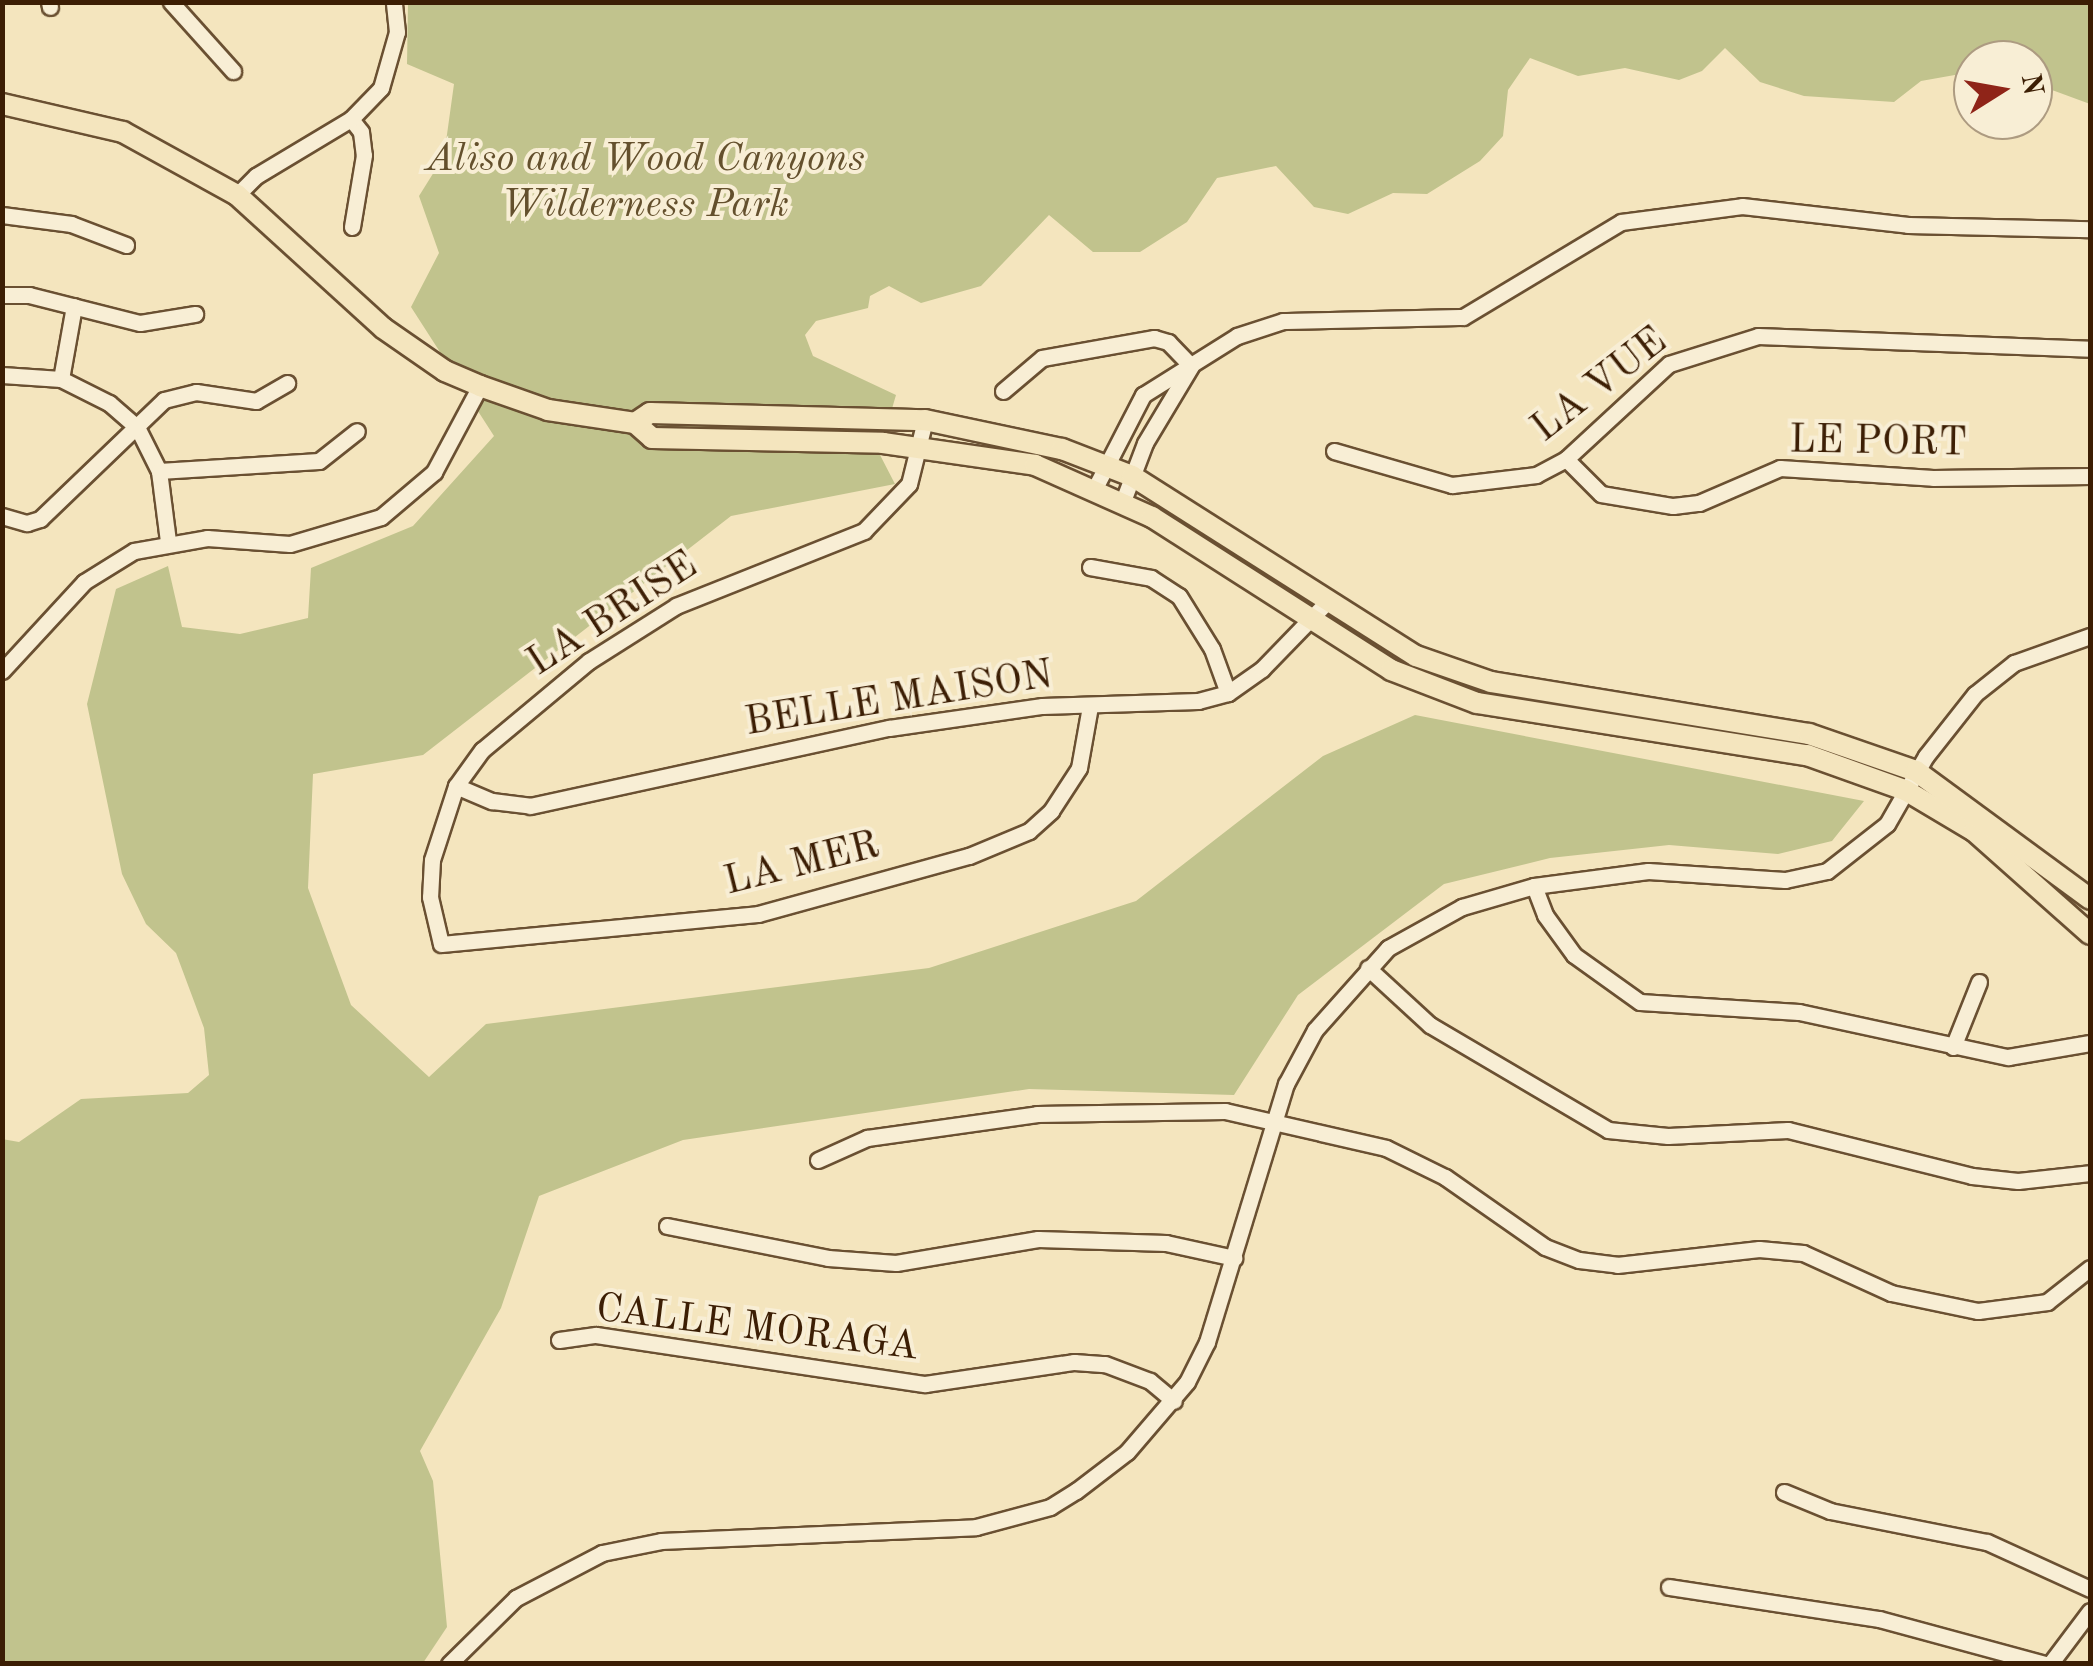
<!DOCTYPE html>
<style>
body{margin:0}
#map{position:relative;width:2093px;height:1666px;overflow:hidden;background:#f4e5be;font-family:"Old Standard TT",serif}
div>[style]{position:absolute}
.green>*{inset:0;background:#c1c38d}
.roads{filter:drop-shadow(2px 0 #6a5032) drop-shadow(-2px 0 #6a5032) drop-shadow(0 2px #6a5032) drop-shadow(0 -2px #6a5032)}
.minor>*{height:15px;margin:-7.5px;padding:0 7.5px;transform-origin:7.5px;border-radius:7.5px;background:#f8eed5}
.major>*{height:20px;margin:-10px;padding:0 10px;transform-origin:10px;border-radius:10px;background:#f4e5be}
span{translate:-50% -50%;white-space:nowrap;text-align:center;line-height:1.15;-webkit-text-stroke:8px #f8eed5;paint-order:stroke}
.park-label{font-size:40px;color:#64502d;font-style:italic}
.street-label{font-size:40px;color:#3c1e04}
.frame{position:absolute;inset:0;border:5px solid #3c1e04;pointer-events:none}
.north{position:absolute;left:1953px;top:40px;width:100px;height:100px;box-sizing:border-box;background:#f8eed5;border:2px solid #ad9b81;border-radius:50%;rotate:79deg;font-size:28px;font-weight:700;line-height:40px;text-align:center;color:#3c1e04}
.north::after{content:'';display:block;margin:auto;width:35px;height:45px;background:#8f2418;clip-path:polygon(50% 0,100% 100%,50% 72%,0 100%)}
</style>
<div id="map">
<div class="green">
<div style="clip-path:polygon(408px 3px,2090px 3px,2090px 104px,2033px 83px,2033px 60px,2010px 60px,2001px 48px,1973px 60px,1966px 73px,1921px 81px,1894px 102px,1804px 96px,1760px 82px,1725px 48px,1702px 71px,1679px 80px,1625px 68px,1578px 76px,1530px 58px,1508px 90px,1503px 136px,1480px 161px,1427px 194px,1393px 193px,1348px 214px,1314px 207px,1276px 166px,1217px 178px,1187px 222px,1140px 252px,1093px 252px,1049px 215px,981px 286px,921px 303px,889px 286px,870px 296px,868px 308px,816px 321px,805px 335px,813px 356px,896px 395px,879px 453px,895px 484px,731px 516px,423px 755px,313px 774px,308px 888px,351px 1005px,429px 1077px,486px 1024px,929px 968px,1136px 901px,1323px 756px,1415px 715px,1864px 801px,1832px 841px,1778px 854px,1669px 845px,1550px 858px,1444px 884px,1298px 995px,1234px 1095px,1029px 1089px,683px 1140px,539px 1196px,501px 1308px,420px 1451px,433px 1481px,447px 1627px,423px 1663px,3px 1663px,2px 1139px,19px 1142px,81px 1099px,188px 1093px,209px 1075px,204px 1028px,176px 953px,146px 924px,122px 874px,87px 704px,116px 589px,168px 566px,182px 627px,240px 634px,308px 618px,311px 568px,413px 526px,494px 436px,411px 307px,439px 253px,419px 196px,444px 156px,454px 84px,407px 64px)"></div>
</div>
<div class="roads">
<div class="minor">
<div style="left:49px;top:2px;width:5px;rotate:79deg"></div>
<div style="left:171px;top:2px;width:93px;rotate:48.1deg"></div>
<div style="left:351px;top:119px;width:16px;rotate:52deg"></div>
<div style="left:361px;top:132px;width:23px;rotate:83deg"></div>
<div style="left:364px;top:155px;width:73px;rotate:99.5deg"></div>
<div style="left:237px;top:195px;width:27px;rotate:-45deg"></div>
<div style="left:256px;top:176px;width:111px;rotate:-31deg"></div>
<div style="left:351px;top:119px;width:43px;rotate:-45.9deg"></div>
<div style="left:381px;top:88px;width:58px;rotate:-74.1deg"></div>
<div style="left:397px;top:32px;width:30px;rotate:-96deg"></div>
<div style="left:2px;top:215px;width:70px;rotate:7.4deg"></div>
<div style="left:71px;top:224px;width:59px;rotate:20.9deg"></div>
<div style="left:2px;top:295px;width:27px"></div>
<div style="left:29px;top:295px;width:114px;rotate:14.2deg"></div>
<div style="left:140px;top:323px;width:56px;rotate:-9.3deg"></div>
<div style="left:2px;top:375px;width:59px;rotate:3.9deg"></div>
<div style="left:61px;top:379px;width:54px;rotate:26.6deg"></div>
<div style="left:109px;top:403px;width:37px;rotate:41deg"></div>
<div style="left:137px;top:427px;width:49px;rotate:63.4deg"></div>
<div style="left:159px;top:471px;width:71px;rotate:82.7deg"></div>
<div style="left:61px;top:379px;width:74px;rotate:-79.9deg"></div>
<div style="left:1003px;top:391px;width:51px;rotate:-40.2deg"></div>
<div style="left:1042px;top:358px;width:114px;rotate:-10.1deg"></div>
<div style="left:1154px;top:338px;width:15px;rotate:16deg"></div>
<div style="left:1168px;top:342px;width:33px;rotate:46deg"></div>
<div style="left:925px;top:420px;width:66px;rotate:104deg"></div>
<div style="left:909px;top:484px;width:65px;rotate:133.8deg"></div>
<div style="left:864px;top:531px;width:202px;rotate:158.3deg"></div>
<div style="left:676px;top:606px;width:103px;rotate:147.7deg"></div>
<div style="left:589px;top:661px;width:139px;rotate:140.2deg"></div>
<div style="left:482px;top:750px;width:44px;rotate:125.8deg"></div>
<div style="left:456px;top:786px;width:78px;rotate:108deg"></div>
<div style="left:432px;top:860px;width:37px;rotate:93deg"></div>
<div style="left:430px;top:897px;width:48px;rotate:76.8deg"></div>
<div style="left:441px;top:944px;width:318px;rotate:-5.4deg"></div>
<div style="left:758px;top:914px;width:219px;rotate:-15.4deg"></div>
<div style="left:969px;top:856px;width:65px;rotate:-22.6deg"></div>
<div style="left:1029px;top:831px;width:30px;rotate:-42deg"></div>
<div style="left:1051px;top:811px;width:51px;rotate:-56.9deg"></div>
<div style="left:1079px;top:768px;width:63px;rotate:-79.9deg"></div>
<div style="left:1334px;top:451px;width:123px;rotate:16.1deg"></div>
<div style="left:1452px;top:485px;width:85px;rotate:-6.8deg"></div>
<div style="left:1536px;top:475px;width:34px;rotate:-28deg"></div>
<div style="left:1566px;top:459px;width:140px;rotate:-42.7deg"></div>
<div style="left:1669px;top:364px;width:93px;rotate:-17.5deg"></div>
<div style="left:1758px;top:336px;width:332px;rotate:2.2deg"></div>
<div style="left:1566px;top:459px;width:49px;rotate:45deg"></div>
<div style="left:1601px;top:494px;width:73px;rotate:9.5deg"></div>
<div style="left:1673px;top:506px;width:26px;rotate:-7deg"></div>
<div style="left:1699px;top:503px;width:88px;rotate:-23.4deg"></div>
<div style="left:1780px;top:468px;width:153px;rotate:3.7deg"></div>
<div style="left:1933px;top:478px;width:157px;rotate:-0.7deg"></div>
<div style="left:159px;top:471px;width:160px;rotate:-3.6deg"></div>
<div style="left:319px;top:461px;width:48px;rotate:-38.3deg"></div>
<div style="left:1095px;top:488px;width:105px;rotate:-62.7deg"></div>
<div style="left:1143px;top:395px;width:111px;rotate:-32.1deg"></div>
<div style="left:1237px;top:336px;width:48px;rotate:-18.1deg"></div>
<div style="left:1283px;top:321px;width:180px;rotate:-1.3deg"></div>
<div style="left:1463px;top:317px;width:184px;rotate:-31deg"></div>
<div style="left:1621px;top:222px;width:122px;rotate:-7.5deg"></div>
<div style="left:1742px;top:206px;width:167px;rotate:6.5deg"></div>
<div style="left:1908px;top:225px;width:182px;rotate:1.3deg"></div>
<div style="left:1123px;top:501px;width:62px;rotate:-69.2deg"></div>
<div style="left:1145px;top:443px;width:90px;rotate:-59.1deg"></div>
<div style="left:2px;top:516px;width:26px;rotate:16deg"></div>
<div style="left:27px;top:523px;width:14px;rotate:-17deg"></div>
<div style="left:40px;top:519px;width:172px;rotate:-43.8deg"></div>
<div style="left:164px;top:400px;width:33px;rotate:-14deg"></div>
<div style="left:196px;top:392px;width:61px;rotate:8.5deg"></div>
<div style="left:256px;top:401px;width:36px;rotate:-30deg"></div>
<div style="left:1090px;top:567px;width:62px;rotate:10.2deg"></div>
<div style="left:1151px;top:578px;width:33px;rotate:33deg"></div>
<div style="left:1179px;top:596px;width:62px;rotate:58.1deg"></div>
<div style="left:1212px;top:649px;width:47px;rotate:70deg"></div>
<div style="left:2px;top:671px;width:121px;rotate:-47.3deg"></div>
<div style="left:84px;top:582px;width:59px;rotate:-31.8deg"></div>
<div style="left:134px;top:551px;width:74px;rotate:-10.1deg"></div>
<div style="left:207px;top:538px;width:83px;rotate:4.1deg"></div>
<div style="left:290px;top:544px;width:95px;rotate:-16.5deg"></div>
<div style="left:381px;top:517px;width:70px;rotate:-40.3deg"></div>
<div style="left:434px;top:472px;width:98px;rotate:-61.9deg"></div>
<div style="left:456px;top:786px;width:39px;rotate:23deg"></div>
<div style="left:492px;top:801px;width:38px;rotate:7deg"></div>
<div style="left:530px;top:806px;width:367px;rotate:-12.3deg"></div>
<div style="left:889px;top:728px;width:155px;rotate:-8.2deg"></div>
<div style="left:1042px;top:706px;width:156px;rotate:-1.8deg"></div>
<div style="left:1198px;top:701px;width:31px;rotate:-15deg"></div>
<div style="left:1228px;top:693px;width:42px;rotate:-35.2deg"></div>
<div style="left:1262px;top:669px;width:91px;rotate:-45.9deg"></div>
<div style="left:1534px;top:886px;width:31px;rotate:69deg"></div>
<div style="left:1545px;top:915px;width:49px;rotate:54.1deg"></div>
<div style="left:1574px;top:955px;width:81px;rotate:35.5deg"></div>
<div style="left:1640px;top:1002px;width:159px;rotate:3.6deg"></div>
<div style="left:1799px;top:1012px;width:214px;rotate:12.2deg"></div>
<div style="left:2008px;top:1057px;width:83px;rotate:-9.7deg"></div>
<div style="left:1368px;top:968px;width:84px;rotate:42.6deg"></div>
<div style="left:1430px;top:1025px;width:207px;rotate:30.5deg"></div>
<div style="left:1608px;top:1130px;width:60px;rotate:5.7deg"></div>
<div style="left:1668px;top:1136px;width:120px;rotate:-2.9deg"></div>
<div style="left:1788px;top:1130px;width:190px;rotate:14deg"></div>
<div style="left:1972px;top:1176px;width:46px;rotate:6.2deg"></div>
<div style="left:2018px;top:1181px;width:72px;rotate:-6.3deg"></div>
<div style="left:1953px;top:1047px;width:70px;rotate:-68.2deg"></div>
<div style="left:818px;top:1160px;width:54px;rotate:-24.2deg"></div>
<div style="left:867px;top:1138px;width:172px;rotate:-8deg"></div>
<div style="left:1037px;top:1114px;width:188px;rotate:-0.9deg"></div>
<div style="left:1225px;top:1111px;width:165px;rotate:12.9deg"></div>
<div style="left:1386px;top:1148px;width:66px;rotate:26.2deg"></div>
<div style="left:1445px;top:1177px;width:122px;rotate:35deg"></div>
<div style="left:1545px;top:1247px;width:36px;rotate:21deg"></div>
<div style="left:1579px;top:1260px;width:38px;rotate:7deg"></div>
<div style="left:1617px;top:1265px;width:143px;rotate:-6.4deg"></div>
<div style="left:1759px;top:1249px;width:44px;rotate:5.2deg"></div>
<div style="left:1803px;top:1253px;width:97px;rotate:24.4deg"></div>
<div style="left:1891px;top:1293px;width:89px;rotate:11.7deg"></div>
<div style="left:1978px;top:1311px;width:70px;rotate:-7.4deg"></div>
<div style="left:2047px;top:1302px;width:55px;rotate:-38.3deg"></div>
<div style="left:667px;top:1226px;width:164px;rotate:11.2deg"></div>
<div style="left:828px;top:1258px;width:68px;rotate:4.2deg"></div>
<div style="left:896px;top:1263px;width:144px;rotate:-9.6deg"></div>
<div style="left:1038px;top:1239px;width:128px;rotate:1.8deg"></div>
<div style="left:1166px;top:1243px;width:70px;rotate:12.4deg"></div>
<div style="left:559px;top:1340px;width:37px;rotate:-8deg"></div>
<div style="left:596px;top:1335px;width:333px;rotate:8.5deg"></div>
<div style="left:925px;top:1384px;width:151px;rotate:-8.4deg"></div>
<div style="left:1074px;top:1362px;width:31px;rotate:4deg"></div>
<div style="left:1105px;top:1364px;width:48px;rotate:20.7deg"></div>
<div style="left:1150px;top:1381px;width:31px;rotate:40deg"></div>
<div style="left:1784px;top:1492px;width:50px;rotate:22.4deg"></div>
<div style="left:1830px;top:1511px;width:160px;rotate:11.2deg"></div>
<div style="left:1987px;top:1542px;width:113px;rotate:24.5deg"></div>
<div style="left:1669px;top:1587px;width:212px;rotate:8.7deg"></div>
<div style="left:1879px;top:1619px;width:172px;rotate:15.2deg"></div>
<div style="left:449px;top:1664px;width:94px;rotate:-44.6deg"></div>
<div style="left:516px;top:1598px;width:97px;rotate:-27.6deg"></div>
<div style="left:602px;top:1553px;width:60px;rotate:-11.5deg"></div>
<div style="left:661px;top:1541px;width:315px;rotate:-2.5deg"></div>
<div style="left:976px;top:1527px;width:77px;rotate:-15.1deg"></div>
<div style="left:1050px;top:1507px;width:31px;rotate:-32deg"></div>
<div style="left:1076px;top:1491px;width:64px;rotate:-37.4deg"></div>
<div style="left:1127px;top:1452px;width:92px;rotate:-49.4deg"></div>
<div style="left:1187px;top:1382px;width:45px;rotate:-63.4deg"></div>
<div style="left:1207px;top:1342px;width:270px;rotate:-73deg"></div>
<div style="left:1286px;top:1084px;width:61px;rotate:-61.8deg"></div>
<div style="left:1315px;top:1030px;width:110px;rotate:-48.3deg"></div>
<div style="left:1388px;top:948px;width:85px;rotate:-29deg"></div>
<div style="left:1462px;top:907px;width:75px;rotate:-16.3deg"></div>
<div style="left:1534px;top:886px;width:115px;rotate:-7.5deg"></div>
<div style="left:1648px;top:871px;width:137px;rotate:3.8deg"></div>
<div style="left:1785px;top:880px;width:43px;rotate:-12.1deg"></div>
<div style="left:1827px;top:871px;width:76px;rotate:-38.1deg"></div>
<div style="left:1887px;top:824px;width:78px;rotate:-60.2deg"></div>
<div style="left:1926px;top:756px;width:79px;rotate:-51.7deg"></div>
<div style="left:1975px;top:694px;width:50px;rotate:-38.5deg"></div>
<div style="left:2014px;top:663px;width:81px;rotate:-19.6deg"></div>
<div style="left:2050px;top:1664px;width:66px;rotate:-53deg"></div>
</div>
<div class="major">
<div style="left:2px;top:104px;width:124px;rotate:13deg"></div>
<div style="left:123px;top:132px;width:130px;rotate:28.9deg"></div>
<div style="left:237px;top:195px;width:197px;rotate:42.3deg"></div>
<div style="left:383px;top:328px;width:75px;rotate:34.7deg"></div>
<div style="left:445px;top:371px;width:38px;rotate:23deg"></div>
<div style="left:480px;top:386px;width:72px;rotate:19.4deg"></div>
<div style="left:548px;top:410px;width:88px;rotate:8.5deg"></div>
<div style="left:635px;top:423px;width:23px;rotate:41deg"></div>
<div style="left:652px;top:438px;width:231px;rotate:1.2deg"></div>
<div style="left:883px;top:443px;width:154px;rotate:8.2deg"></div>
<div style="left:1035px;top:465px;width:128px;rotate:24deg"></div>
<div style="left:1152px;top:517px;width:284px;rotate:32.6deg"></div>
<div style="left:1391px;top:670px;width:92px;rotate:21deg"></div>
<div style="left:1477px;top:703px;width:334px;rotate:9deg"></div>
<div style="left:1807px;top:755px;width:104px;rotate:19.7deg"></div>
<div style="left:1905px;top:790px;width:80px;rotate:30.7deg"></div>
<div style="left:1974px;top:831px;width:155px;rotate:41.6deg"></div>
<div style="left:635px;top:423px;width:18px;rotate:-34deg"></div>
<div style="left:650px;top:413px;width:275px;rotate:1.5deg"></div>
<div style="left:925px;top:420px;width:140px;rotate:12deg"></div>
<div style="left:1062px;top:449px;width:75px;rotate:21.1deg"></div>
<div style="left:1132px;top:476px;width:336px;rotate:32.4deg"></div>
<div style="left:1416px;top:656px;width:79px;rotate:19.1deg"></div>
<div style="left:1491px;top:682px;width:322px;rotate:9.3deg"></div>
<div style="left:1809px;top:734px;width:113px;rotate:19.1deg"></div>
<div style="left:1916px;top:771px;width:216px;rotate:36.3deg"></div>
</div>
</div>
<div class="park-label">
<span style="left:645px;top:183px">Aliso and Wood Canyons<br>Wilderness Park</span>
</div>
<div class="street-label">
<span style="left:1600px;top:386px;rotate:-38deg">LA VUE</span>
<span style="left:1878px;top:443px;rotate:1deg">LE PORT</span>
<span style="left:613px;top:615px;rotate:-33deg">LA BRISE</span>
<span style="left:899px;top:700px;rotate:-9deg">BELLE MAISON</span>
<span style="left:802px;top:865px;rotate:-14deg">LA MER</span>
<span style="left:757px;top:1329px;rotate:7deg">CALLE MORAGA</span>
</div>
<div class="frame"></div>
<div class="north">N</div>
</div>
